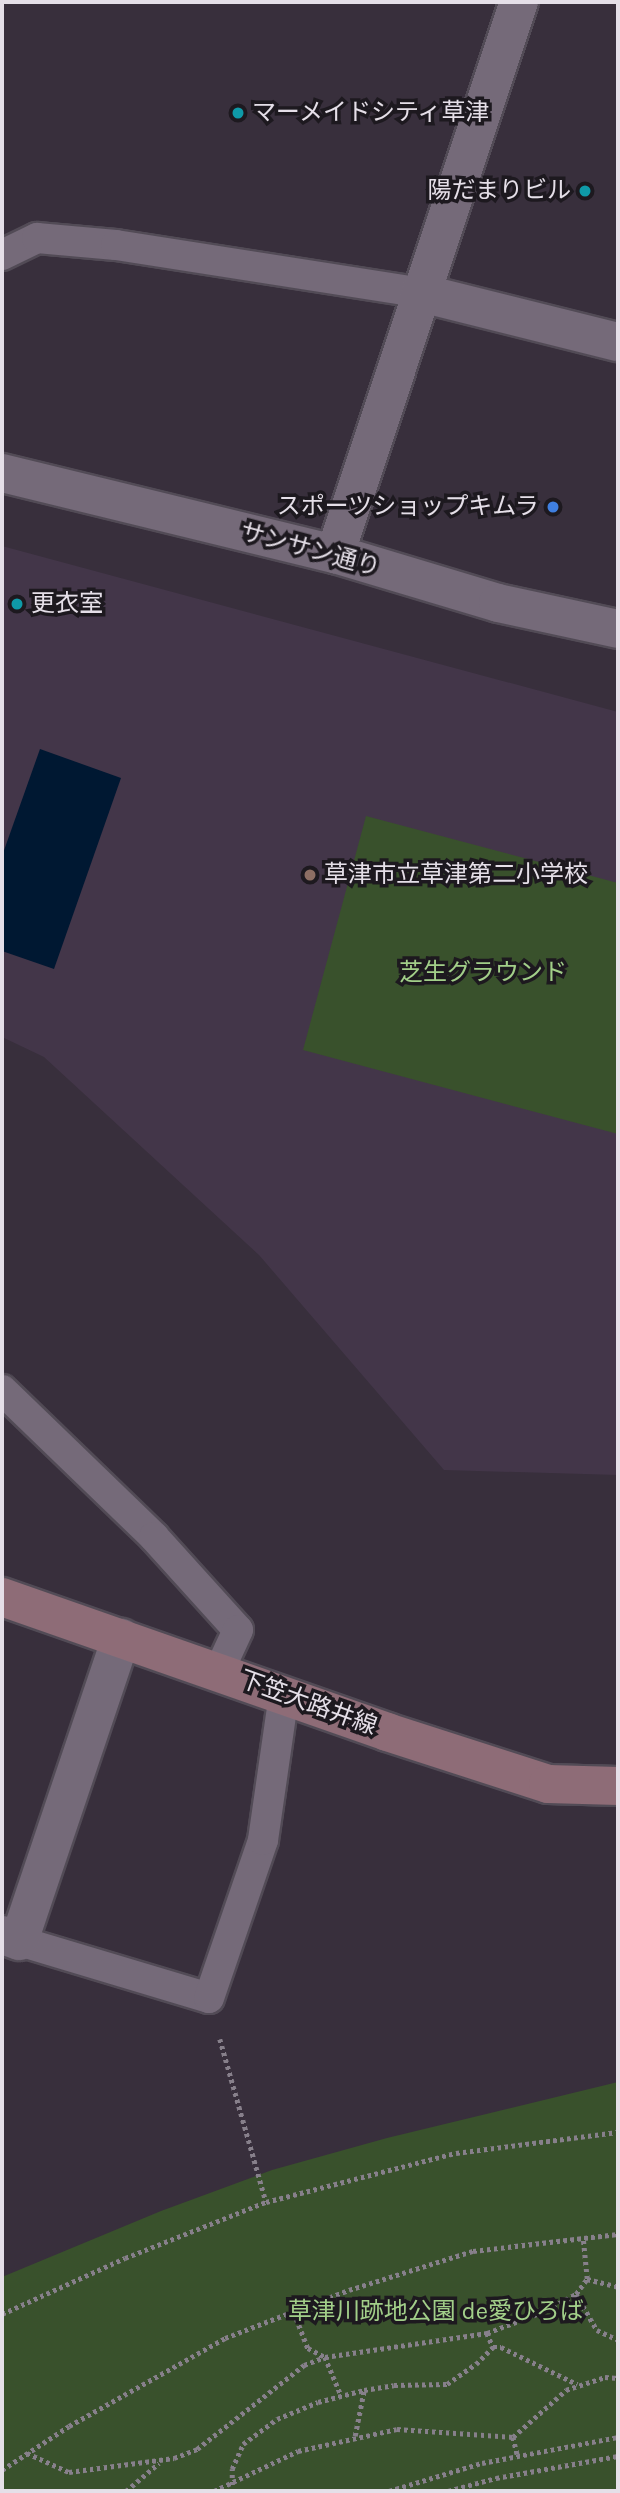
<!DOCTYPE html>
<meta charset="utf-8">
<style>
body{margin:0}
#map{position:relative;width:620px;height:2493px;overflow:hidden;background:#382f3c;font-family:Karla,"Noto Sans JP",sans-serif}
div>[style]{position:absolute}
.built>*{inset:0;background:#433649}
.green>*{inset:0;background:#39512c}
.water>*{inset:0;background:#001832}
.path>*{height:4.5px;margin-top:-2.25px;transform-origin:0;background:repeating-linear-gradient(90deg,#87808b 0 3.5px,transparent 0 7px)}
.roads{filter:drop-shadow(2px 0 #524b56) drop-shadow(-2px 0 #524b56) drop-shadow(0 2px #524b56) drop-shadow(0 -2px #524b56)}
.service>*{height:30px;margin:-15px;padding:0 15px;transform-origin:15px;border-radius:15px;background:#756a79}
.minor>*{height:38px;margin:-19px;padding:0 19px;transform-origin:19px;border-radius:19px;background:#756a79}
.tertiary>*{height:38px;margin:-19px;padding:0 19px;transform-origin:19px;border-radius:19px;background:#756a79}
.secondary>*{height:38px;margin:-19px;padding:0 19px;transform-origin:19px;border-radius:19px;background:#8e6c77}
.dots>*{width:19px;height:19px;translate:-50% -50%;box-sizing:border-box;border:4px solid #1d191f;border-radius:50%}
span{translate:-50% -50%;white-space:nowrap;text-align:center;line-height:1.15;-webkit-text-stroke:7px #1d191f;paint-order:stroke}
.poi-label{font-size:24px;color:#e5dfe8}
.left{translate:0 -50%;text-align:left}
.right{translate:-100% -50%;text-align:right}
.street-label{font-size:24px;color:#e5dfe8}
.park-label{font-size:24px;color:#a2cf89}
.frame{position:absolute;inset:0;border:4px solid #e5dfe8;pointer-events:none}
</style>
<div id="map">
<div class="built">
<div style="clip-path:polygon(2px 546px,618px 712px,618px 1475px,444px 1470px,259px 1255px,44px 1057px,2px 1037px)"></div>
</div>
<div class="green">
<div style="clip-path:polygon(366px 816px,618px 883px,618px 1134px,303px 1050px)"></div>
<div style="clip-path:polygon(618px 2082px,618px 2491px,2px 2491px,2px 2277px,161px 2211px,272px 2170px,387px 2138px)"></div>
</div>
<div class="water">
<div style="clip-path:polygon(40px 749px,121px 778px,54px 969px,2px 951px,2px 856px)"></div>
</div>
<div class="path">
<div style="left:220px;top:2039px;width:169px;rotate:74.2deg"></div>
<div style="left:587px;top:2279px;width:32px;rotate:14deg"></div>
<div style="left:576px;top:2294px;width:42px;rotate:59.7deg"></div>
<div style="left:597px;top:2330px;width:23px;rotate:25deg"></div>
<div style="left:294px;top:2312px;width:39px;rotate:69deg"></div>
<div style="left:308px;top:2348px;width:19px;rotate:28deg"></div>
<div style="left:325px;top:2357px;width:41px;rotate:67.2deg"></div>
<div style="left:2px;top:2314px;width:135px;rotate:-24.5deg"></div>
<div style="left:125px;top:2258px;width:152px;rotate:-21.7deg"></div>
<div style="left:266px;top:2202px;width:196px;rotate:-14.5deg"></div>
<div style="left:456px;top:2153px;width:163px;rotate:-7.4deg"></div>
<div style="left:487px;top:2333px;width:15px;rotate:67deg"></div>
<div style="left:355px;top:2436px;width:47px;rotate:-78.9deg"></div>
<div style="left:364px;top:2390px;width:30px;rotate:-9deg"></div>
<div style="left:394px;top:2385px;width:53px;rotate:-1.1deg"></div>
<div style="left:447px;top:2384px;width:35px;rotate:-35deg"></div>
<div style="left:476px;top:2364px;width:24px;rotate:-45deg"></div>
<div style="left:493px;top:2347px;width:8px"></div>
<div style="left:501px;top:2347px;width:85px;rotate:26deg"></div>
<div style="left:513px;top:2437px;width:71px;rotate:-41.6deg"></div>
<div style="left:566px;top:2390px;width:41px;rotate:-18.4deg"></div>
<div style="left:605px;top:2377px;width:13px;rotate:4deg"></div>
<div style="left:27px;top:2453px;width:46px;rotate:24.3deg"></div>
<div style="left:69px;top:2472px;width:106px;rotate:-7.6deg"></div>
<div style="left:174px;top:2458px;width:25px;rotate:-21deg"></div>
<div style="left:197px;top:2449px;width:136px;rotate:-38.1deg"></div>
<div style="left:304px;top:2365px;width:22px;rotate:-21deg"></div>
<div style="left:325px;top:2357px;width:164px;rotate:-8.4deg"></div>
<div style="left:487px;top:2333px;width:64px;rotate:-21deg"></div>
<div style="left:547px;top:2310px;width:33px;rotate:-29deg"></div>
<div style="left:576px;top:2294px;width:19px;rotate:-54deg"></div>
<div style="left:587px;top:2279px;width:41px;rotate:-95.6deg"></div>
<div style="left:2px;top:2470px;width:80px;rotate:-33.3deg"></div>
<div style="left:69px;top:2426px;width:179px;rotate:-29.4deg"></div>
<div style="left:225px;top:2338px;width:133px;rotate:-21.2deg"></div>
<div style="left:349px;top:2290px;width:130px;rotate:-17.5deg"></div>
<div style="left:473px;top:2251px;width:146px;rotate:-6.7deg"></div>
<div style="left:232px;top:2485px;width:16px;rotate:-90deg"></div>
<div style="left:232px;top:2469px;width:27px;rotate:-66deg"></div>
<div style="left:243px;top:2444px;width:42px;rotate:-36.3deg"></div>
<div style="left:277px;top:2419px;width:44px;rotate:-22.5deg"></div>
<div style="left:318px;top:2402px;width:48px;rotate:-14.6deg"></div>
<div style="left:126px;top:2491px;width:43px;rotate:-40.3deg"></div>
<div style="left:214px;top:2491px;width:93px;rotate:-25.5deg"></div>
<div style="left:298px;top:2451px;width:101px;rotate:-12.5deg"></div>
<div style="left:397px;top:2429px;width:116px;rotate:3.9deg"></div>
<div style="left:513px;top:2437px;width:21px;rotate:76deg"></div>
<div style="left:389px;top:2491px;width:97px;rotate:-16.8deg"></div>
<div style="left:482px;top:2463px;width:138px;rotate:-10.8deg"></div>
<div style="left:448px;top:2491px;width:50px;rotate:-15.2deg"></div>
<div style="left:496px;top:2478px;width:124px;rotate:-10.2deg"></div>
</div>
<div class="roads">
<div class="service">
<div style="left:2px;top:255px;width:39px;rotate:-26deg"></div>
<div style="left:37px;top:238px;width:79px;rotate:5.1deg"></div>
<div style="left:116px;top:245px;width:309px;rotate:8.9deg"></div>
<div style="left:2px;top:1390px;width:211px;rotate:44deg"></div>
<div style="left:154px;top:1537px;width:125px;rotate:47.9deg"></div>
<div style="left:238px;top:1630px;width:45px;rotate:114.9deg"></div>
<div style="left:19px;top:1941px;width:198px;rotate:16.7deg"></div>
<div style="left:209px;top:1998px;width:167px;rotate:-71.1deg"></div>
<div style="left:263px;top:1840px;width:147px;rotate:-81.8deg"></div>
</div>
<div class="minor">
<div style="left:421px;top:293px;width:203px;rotate:14deg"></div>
<div style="left:2px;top:1935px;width:18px;rotate:19deg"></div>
<div style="left:19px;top:1941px;width:320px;rotate:-71.4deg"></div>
</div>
<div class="tertiary">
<div style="left:2px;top:473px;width:343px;rotate:13.7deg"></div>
<div style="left:335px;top:554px;width:170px;rotate:16.7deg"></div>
<div style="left:498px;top:603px;width:123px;rotate:12.2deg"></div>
<div style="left:335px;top:554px;width:582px;rotate:-71.57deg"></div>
</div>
<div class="secondary">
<div style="left:2px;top:1597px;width:408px;rotate:19.3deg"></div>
<div style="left:387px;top:1732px;width:169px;rotate:17.9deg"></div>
<div style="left:548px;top:1784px;width:70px;rotate:1.6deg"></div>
</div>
</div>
<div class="dots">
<div style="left:238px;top:113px;background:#0f9aa8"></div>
<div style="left:585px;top:191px;background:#0f9aa8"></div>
<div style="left:553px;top:507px;background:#3f7fe0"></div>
<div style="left:17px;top:604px;background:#0f9aa8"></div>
<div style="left:310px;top:875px;background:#8d6e63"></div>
</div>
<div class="poi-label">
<span class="left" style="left:252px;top:113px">マーメイドシティ草津</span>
<span class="right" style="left:571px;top:191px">陽だまりビル</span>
<span class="right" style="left:539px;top:507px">スポーツショップキムラ</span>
<span class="left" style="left:31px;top:604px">更衣室</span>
<span class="left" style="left:324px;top:875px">草津市立草津第二小学校</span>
</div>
<div class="street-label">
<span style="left:310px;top:550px;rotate:15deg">サンサン通り</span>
<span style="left:308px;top:1703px;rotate:20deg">下笠大路井線</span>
</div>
<div class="park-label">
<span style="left:483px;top:973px">芝生グラウンド</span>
<span style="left:436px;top:2312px">草津川跡地公園 de愛ひろば</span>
</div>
<div class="frame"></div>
</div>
